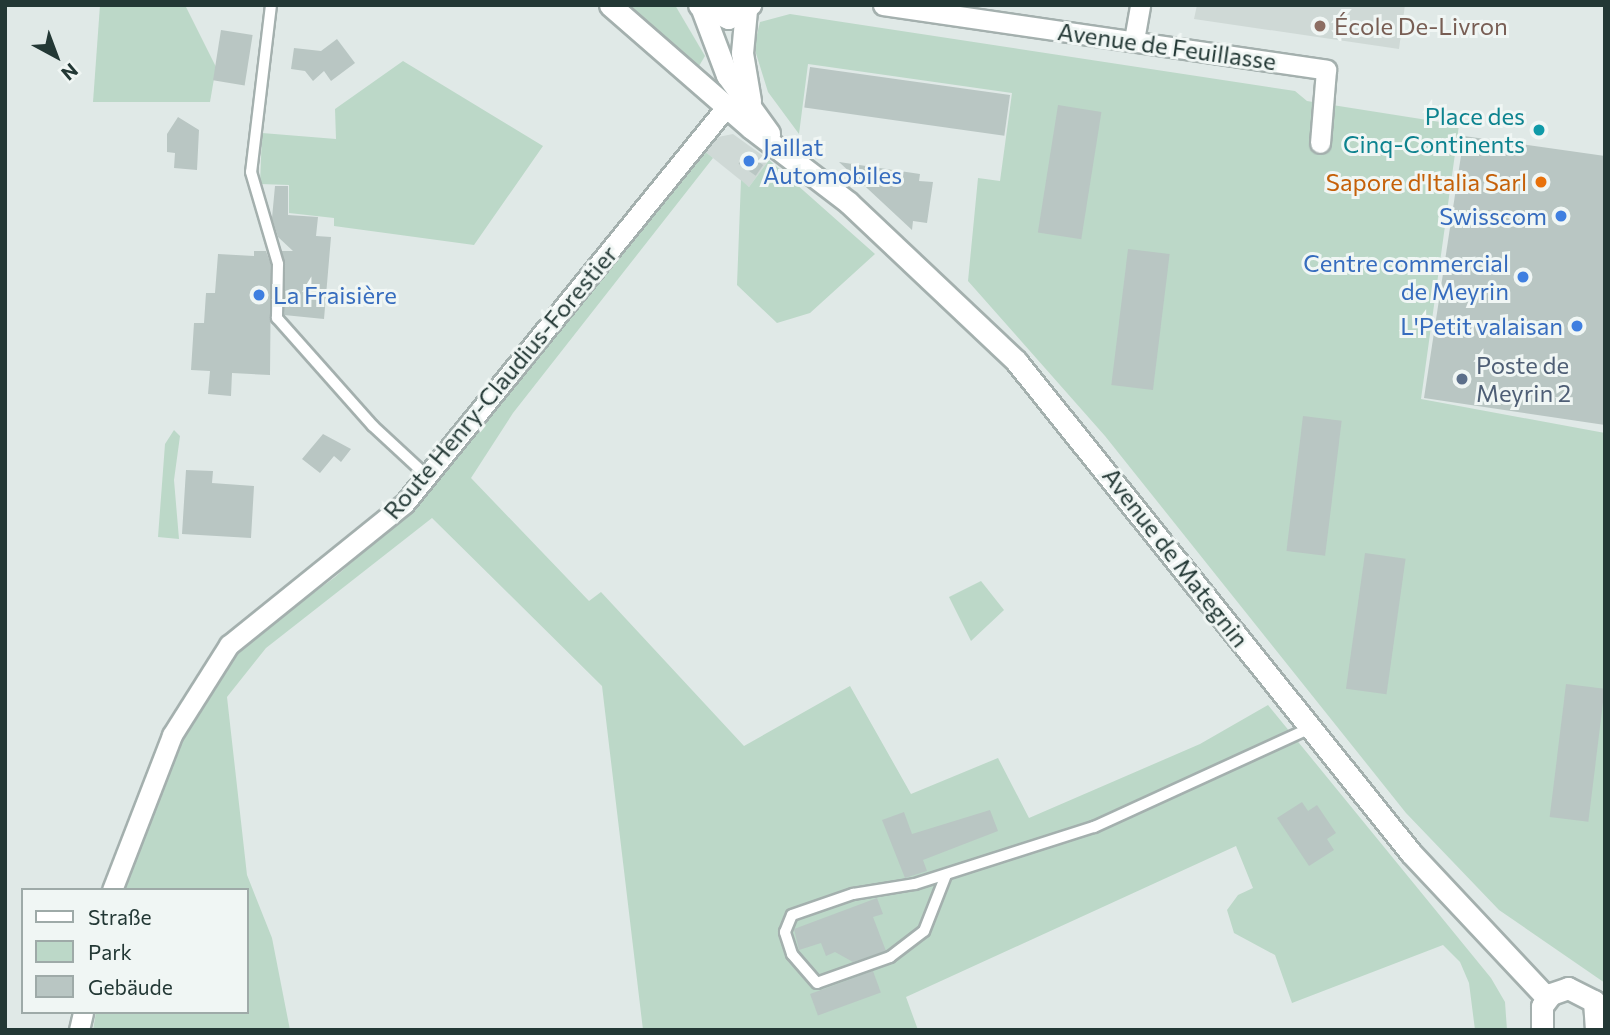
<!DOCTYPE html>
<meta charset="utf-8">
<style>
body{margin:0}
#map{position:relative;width:1610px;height:1035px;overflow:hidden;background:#e0e9e7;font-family:Commissioner,sans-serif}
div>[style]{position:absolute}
.built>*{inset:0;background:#cfd9d6}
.green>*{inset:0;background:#bcd8c8}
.building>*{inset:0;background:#b9c6c3;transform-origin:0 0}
.roads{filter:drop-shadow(2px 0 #a4b0ae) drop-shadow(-2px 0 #a4b0ae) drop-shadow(0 2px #a4b0ae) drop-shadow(0 -2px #a4b0ae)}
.service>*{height:10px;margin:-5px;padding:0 5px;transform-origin:5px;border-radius:5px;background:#fff}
.minor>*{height:19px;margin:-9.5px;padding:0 9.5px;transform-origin:9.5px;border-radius:9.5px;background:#fff}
.secondary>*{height:21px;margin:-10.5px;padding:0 10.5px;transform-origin:10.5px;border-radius:10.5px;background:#fff}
.dots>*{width:19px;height:19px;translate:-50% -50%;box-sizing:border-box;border:4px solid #f0f6f4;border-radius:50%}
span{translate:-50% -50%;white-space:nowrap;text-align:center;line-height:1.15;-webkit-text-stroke:6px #f0f6f4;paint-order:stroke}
.education-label{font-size:24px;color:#785e54}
.left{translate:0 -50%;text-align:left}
.street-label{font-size:24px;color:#233835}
.culture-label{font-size:24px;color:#0d838f}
.right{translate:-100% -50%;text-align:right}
.shop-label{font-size:24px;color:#366cbe}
.food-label{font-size:24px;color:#c56008}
.service-label{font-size:24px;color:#4e5e75}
.frame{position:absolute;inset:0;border:7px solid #233835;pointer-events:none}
.legend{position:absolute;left:21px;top:888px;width:228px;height:126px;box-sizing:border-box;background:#f0f6f4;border:2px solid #9eaaa8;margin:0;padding:9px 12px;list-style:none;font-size:21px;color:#233835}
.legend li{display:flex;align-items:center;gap:14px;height:35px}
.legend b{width:35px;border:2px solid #9eaaa8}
.north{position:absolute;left:21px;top:21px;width:70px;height:70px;-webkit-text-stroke:5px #f0f6f4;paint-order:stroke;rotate:139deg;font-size:19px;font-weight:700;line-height:28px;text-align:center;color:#233835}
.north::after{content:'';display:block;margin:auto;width:24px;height:32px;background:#233835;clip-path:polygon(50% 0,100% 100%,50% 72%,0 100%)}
</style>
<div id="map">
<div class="built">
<div style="clip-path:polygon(1197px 5px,1405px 5px,1399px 49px,1194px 19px)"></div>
<div style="clip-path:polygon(733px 134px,769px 160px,749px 187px,703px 150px,718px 137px)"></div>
</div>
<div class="green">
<div style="clip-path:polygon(100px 5px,185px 5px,216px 67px,210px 102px,93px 102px)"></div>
<div style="clip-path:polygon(675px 5px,705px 56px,699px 66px,630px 7px)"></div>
<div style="clip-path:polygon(790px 14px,1295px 91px,1307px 101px,1459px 125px,1421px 399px,1605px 433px,1605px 983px,1499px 910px,1406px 813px,1105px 436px,968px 281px,978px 178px,1000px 181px,1012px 93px,808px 64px,799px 134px,768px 92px,754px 47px,760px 22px)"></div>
<div style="clip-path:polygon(403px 61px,543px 146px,474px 245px,334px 226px,334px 218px,289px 213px,289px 185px,260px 184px,262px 133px,336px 139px,335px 109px)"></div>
<div style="clip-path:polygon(703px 150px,713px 158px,513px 413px,471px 478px,589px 601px,601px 592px,744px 746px,850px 686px,911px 794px,998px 758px,1029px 818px,1200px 744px,1268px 705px,1491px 978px,1505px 1002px,1507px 1030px,1475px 1030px,1469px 983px,1460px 962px,1443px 945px,1292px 1003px,1275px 955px,1234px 933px,1227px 910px,1238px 895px,1253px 888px,1236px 846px,906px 997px,918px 1030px,643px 1030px,602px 686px,432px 518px,266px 648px,227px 697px,247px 875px,272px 938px,290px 1030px,93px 1030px,96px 1012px,247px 1012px,247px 890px,122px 890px,150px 812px,195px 715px,234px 658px,258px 634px,335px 577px,419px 503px)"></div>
<div style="clip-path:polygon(769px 160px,875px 254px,810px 313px,777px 323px,737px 285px,741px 180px,749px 187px)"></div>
<div style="clip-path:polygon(174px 430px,180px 436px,174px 480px,179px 539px,158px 537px,165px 444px)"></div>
<div style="clip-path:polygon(981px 581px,1004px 610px,971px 641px,949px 597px)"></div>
</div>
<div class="building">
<div style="left:221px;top:30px;width:32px;height:51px;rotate:9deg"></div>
<div style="clip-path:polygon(337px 39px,355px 63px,331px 81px,324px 71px,313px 81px,305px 71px,291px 69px,294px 48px,321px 51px)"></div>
<div style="left:810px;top:67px;width:202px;height:41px;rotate:8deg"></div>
<div style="left:1058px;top:105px;width:44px;height:129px;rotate:9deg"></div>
<div style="clip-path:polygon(178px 117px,199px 130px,197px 170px,174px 168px,175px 153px,167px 152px,167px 134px)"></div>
<div style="clip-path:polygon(1464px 136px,1605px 156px,1605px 425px,1424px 398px)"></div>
<div style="left:746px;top:153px;width:21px;height:13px;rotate:35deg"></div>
<div style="clip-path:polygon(839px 162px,920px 174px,919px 181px,933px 182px,927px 223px,913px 221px,912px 230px)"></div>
<div style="clip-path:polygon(275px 186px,288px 186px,288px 215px,318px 217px,316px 236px,331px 237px,324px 319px,284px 315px,282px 251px,293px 251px,278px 237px,272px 218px)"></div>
<div style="left:1128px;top:249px;width:42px;height:137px;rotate:7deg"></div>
<div style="clip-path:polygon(254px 251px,266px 251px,271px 265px,270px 375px,232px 373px,231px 396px,208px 394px,210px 371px,191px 370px,194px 323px,204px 323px,206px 293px,215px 293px,218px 254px,254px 256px)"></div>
<div style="left:1303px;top:416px;width:39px;height:136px;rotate:7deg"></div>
<div style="clip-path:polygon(323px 434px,351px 449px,341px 462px,334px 456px,320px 473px,302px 459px)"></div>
<div style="clip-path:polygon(186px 470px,213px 471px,212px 483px,254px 486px,251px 538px,182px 534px)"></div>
<div style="left:1365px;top:553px;width:41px;height:137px;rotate:8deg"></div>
<div style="left:1566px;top:684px;width:39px;height:134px;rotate:7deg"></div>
<div style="clip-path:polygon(1302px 802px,1308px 811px,1317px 805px,1336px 833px,1327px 839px,1334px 850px,1309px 866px,1277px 818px)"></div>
<div style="clip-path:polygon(990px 810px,998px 831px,923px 860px,927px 871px,905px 878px,882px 820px,904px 812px,912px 834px)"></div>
<div style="clip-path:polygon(877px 898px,883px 914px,873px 917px,886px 951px,853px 962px,835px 952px,826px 956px,821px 943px,799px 950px,794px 929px)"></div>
<div style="left:873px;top:971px;width:23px;height:67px;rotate:70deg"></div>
</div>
<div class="roads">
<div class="service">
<div style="left:271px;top:5px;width:168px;rotate:96.8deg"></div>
<div style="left:251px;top:172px;width:96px;rotate:73.6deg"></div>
<div style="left:278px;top:264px;width:54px;rotate:91.1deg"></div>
<div style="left:277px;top:318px;width:144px;rotate:48.4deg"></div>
<div style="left:373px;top:426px;width:75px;rotate:42.8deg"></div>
<div style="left:946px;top:875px;width:60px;rotate:111.4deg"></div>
<div style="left:924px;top:931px;width:43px;rotate:142.6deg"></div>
<div style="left:890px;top:957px;width:77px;rotate:160.4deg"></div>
<div style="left:817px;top:983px;width:38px;rotate:-131deg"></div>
<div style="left:792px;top:954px;width:23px;rotate:-108deg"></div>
<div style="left:785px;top:932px;width:18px;rotate:-68deg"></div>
<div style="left:792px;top:915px;width:65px;rotate:-19deg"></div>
<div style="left:853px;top:894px;width:63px;rotate:-9.2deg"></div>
<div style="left:915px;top:884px;width:188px;rotate:-17.7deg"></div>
<div style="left:1094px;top:827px;width:238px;rotate:-24.6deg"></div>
</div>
<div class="minor">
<div style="left:883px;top:5px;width:448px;rotate:8.3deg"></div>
<div style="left:1326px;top:70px;width:73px;rotate:94.7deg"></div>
<div style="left:1134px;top:40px;width:36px;rotate:-80deg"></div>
<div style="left:112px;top:890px;width:166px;rotate:-68.8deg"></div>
<div style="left:172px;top:735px;width:107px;rotate:-57.7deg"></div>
<div style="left:229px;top:645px;width:225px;rotate:-38.9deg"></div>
<div style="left:404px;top:504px;width:513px;rotate:-50.94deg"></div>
<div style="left:79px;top:1030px;width:18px;rotate:-77deg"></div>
</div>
<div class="secondary">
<div style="left:610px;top:5px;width:187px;rotate:41.1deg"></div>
<div style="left:751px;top:128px;width:123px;rotate:37.4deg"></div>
<div style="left:849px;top:203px;width:230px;rotate:43.4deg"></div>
<div style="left:1016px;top:361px;width:631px;rotate:51.24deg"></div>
<div style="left:1411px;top:853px;width:199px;rotate:46.8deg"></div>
<div style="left:699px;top:5px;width:32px;rotate:24deg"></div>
<div style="left:728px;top:18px;width:26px;rotate:-31deg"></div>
<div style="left:702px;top:9px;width:71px;rotate:69.3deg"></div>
<div style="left:727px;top:75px;width:72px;rotate:54.1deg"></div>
<div style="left:746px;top:10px;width:43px;rotate:95.3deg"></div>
<div style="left:742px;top:53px;width:49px;rotate:80.5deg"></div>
<div style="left:1542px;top:1030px;width:24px;rotate:-90deg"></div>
<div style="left:1542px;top:1006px;width:15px;rotate:-53deg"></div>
<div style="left:1551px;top:994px;width:18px;rotate:-19deg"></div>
<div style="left:1568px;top:988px;width:29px;rotate:27deg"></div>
<div style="left:1594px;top:1001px;width:29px;rotate:86deg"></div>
</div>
</div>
<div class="dots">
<div style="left:1320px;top:26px;background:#8d6e63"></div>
<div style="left:1539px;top:130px;background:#0f9aa8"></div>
<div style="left:749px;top:161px;background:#3f7fe0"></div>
<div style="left:1541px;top:182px;background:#e8710a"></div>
<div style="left:1561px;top:216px;background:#3f7fe0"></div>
<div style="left:1523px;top:277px;background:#3f7fe0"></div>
<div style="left:259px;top:295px;background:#3f7fe0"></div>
<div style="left:1577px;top:326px;background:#3f7fe0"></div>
<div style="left:1462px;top:379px;background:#5c6f8a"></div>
</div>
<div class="education-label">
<span class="left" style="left:1334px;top:26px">École De-Livron</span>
</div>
<div class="street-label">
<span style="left:1167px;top:46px;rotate:8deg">Avenue de Feuillasse</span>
<span style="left:500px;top:382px;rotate:-50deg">Route Henry-Claudius-Forestier</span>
<span style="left:1176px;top:557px;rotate:52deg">Avenue de Mategnin</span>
</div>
<div class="culture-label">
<span class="right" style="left:1525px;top:130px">Place des<br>Cinq-Continents</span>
</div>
<div class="shop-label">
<span class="left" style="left:763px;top:161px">Jaillat<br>Automobiles</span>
<span class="right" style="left:1547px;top:216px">Swisscom</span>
<span class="right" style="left:1509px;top:277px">Centre commercial<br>de Meyrin</span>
<span class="left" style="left:273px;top:295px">La Fraisière</span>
<span class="right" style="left:1563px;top:326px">L'Petit valaisan</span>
</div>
<div class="food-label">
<span class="right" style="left:1527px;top:182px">Sapore d'Italia Sarl</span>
</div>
<div class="service-label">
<span class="left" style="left:1476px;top:379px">Poste de<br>Meyrin 2</span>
</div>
<div class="frame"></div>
<ul class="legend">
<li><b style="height:9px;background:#fff"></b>Straße</li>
<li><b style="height:19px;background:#bcd8c8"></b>Park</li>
<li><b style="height:19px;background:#b9c6c3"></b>Gebäude</li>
</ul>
<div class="north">N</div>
</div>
